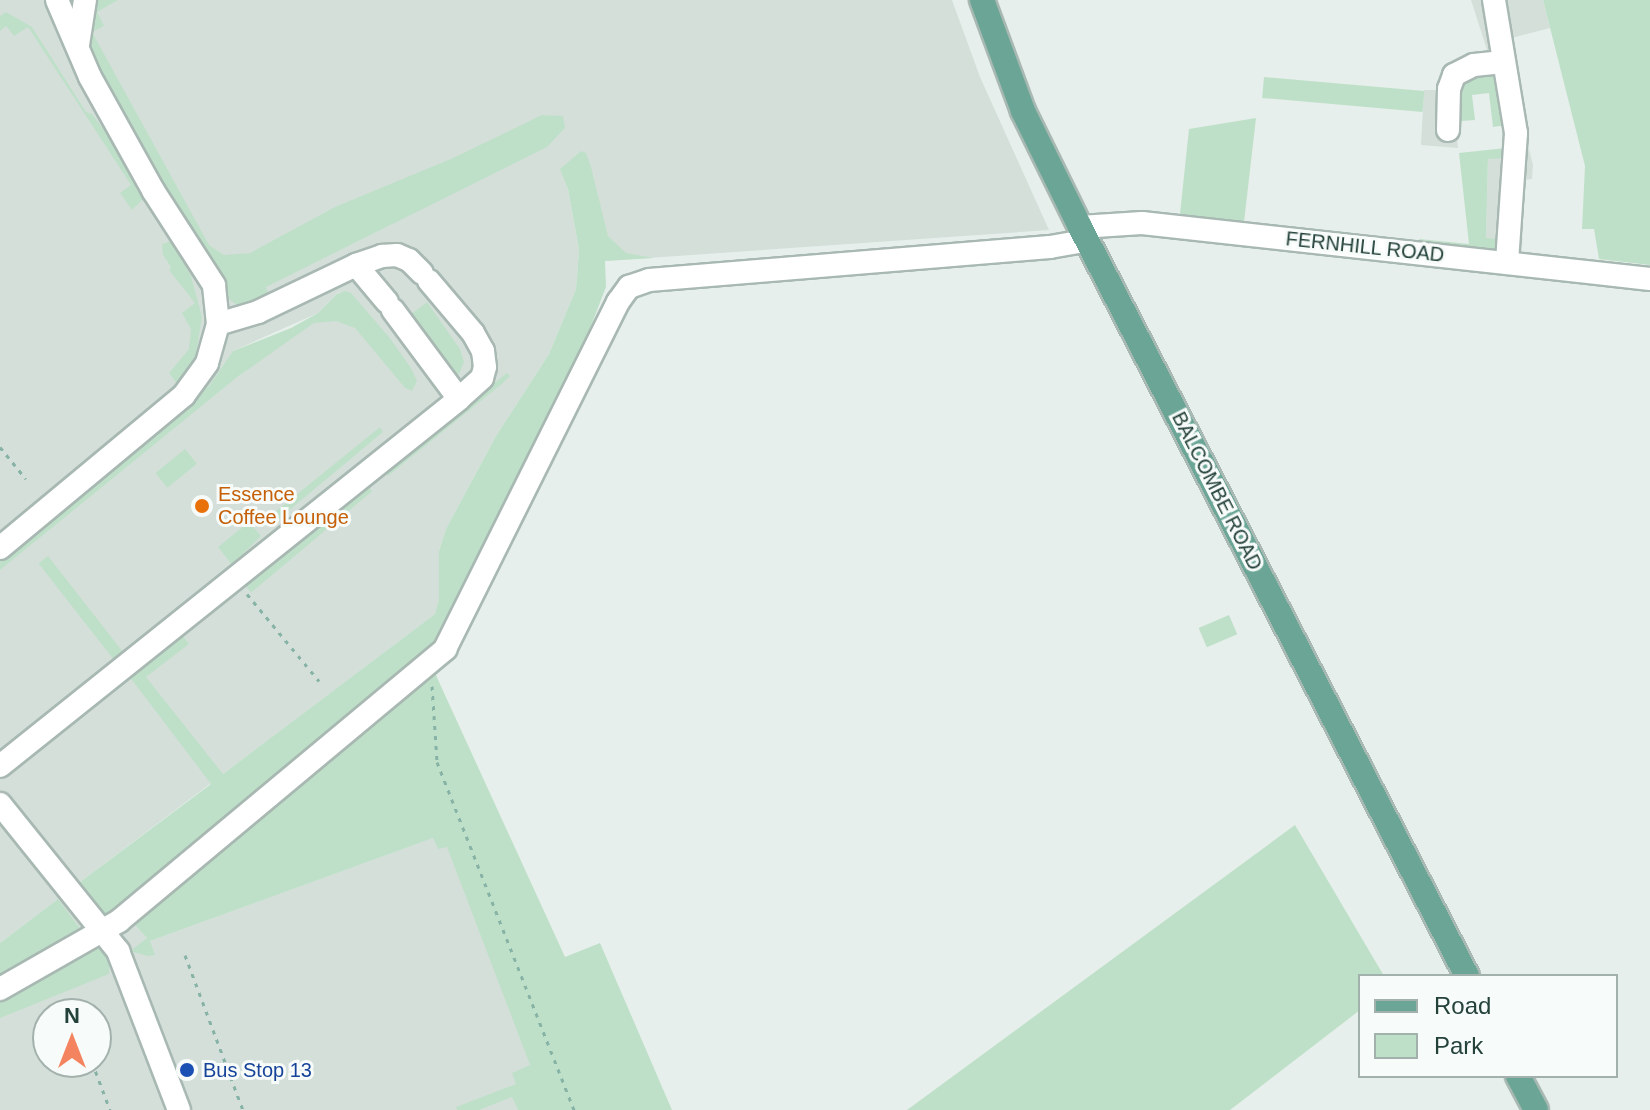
<!DOCTYPE html>
<style>
body{margin:0}
#map{position:relative;width:1650px;height:1110px;overflow:hidden;background:#e6efeb;font-family:Helvetica,sans-serif}
div>[style]{position:absolute}
.built>*{inset:0;background:#d4dfda}
.green>*{inset:0;background:#bfe0c8;transform-origin:0 0}
.path>*{height:3px;margin-top:-1.5px;transform-origin:0;background:repeating-linear-gradient(90deg,#86b3a5 0 4px,transparent 0 10px)}
.roads{filter:drop-shadow(2px 0 #a8b8b2) drop-shadow(-2px 0 #a8b8b2) drop-shadow(0 2px #a8b8b2) drop-shadow(0 -2px #a8b8b2)}
.minor>*{height:22px;margin:-11px;padding:0 11px;transform-origin:11px;border-radius:11px;background:#fff}
.major>*{height:24px;margin:-12px;padding:0 12px;transform-origin:12px;border-radius:12px;background:#6aa596}
.dots>*{width:22px;height:22px;translate:-50% -50%;box-sizing:border-box;border:4px solid #f7fbf9;border-radius:50%}
span{translate:-50% -50%;white-space:nowrap;text-align:center;line-height:1.15;-webkit-text-stroke:6px #f7fbf9;paint-order:stroke}
.street-label{font-size:20px;color:#24423a}
.food-label{font-size:20px;color:#c56008}
.left{translate:0 -50%;text-align:left}
.transit-label{font-size:20px;color:#164399}
.legend{position:absolute;left:1358px;top:974px;width:260px;height:104px;box-sizing:border-box;background:#f7fbf9;border:2px solid #a3b1ad;margin:0;padding:10px 14px;list-style:none;font-size:24px;color:#24423a}
.legend li{display:flex;align-items:center;gap:16px;height:40px}
.legend b{width:40px;border:2px solid #a3b1ad}
.north{position:absolute;left:32px;top:998px;width:80px;height:80px;box-sizing:border-box;background:#f7fbf9;border:2px solid #a3b1ad;border-radius:50%;rotate:0deg;font-size:22px;font-weight:700;line-height:32px;text-align:center;color:#24423a}
.north::after{content:'';display:block;margin:auto;width:28px;height:36px;background:#f4845f;clip-path:polygon(50% 0,100% 100%,50% 72%,0 100%)}
</style>
<div id="map">
<div class="built">
<div style="clip-path:polygon(evenodd,0 0,952px 0,980px 77px,1049px 230px,605px 261px,589px 177px,561px 169px,568px 189px,579px 250px,576px 289px,549px 354px,496px 436px,446px 529px,439px 551px,439px 599px,435px 614px,76px 885px,134px 924px,150px 941px,446px 833px,552px 1110px,0 1110px,0 983px,58px 899px,0 943px,0 0,339px 292px,349px 306px,304px 328px,236px 378px,233px 351px,318px 313px,339px 292px,0 0,48px 1014px,96px 1014px,96px 1062px,48px 1062px,48px 1014px)"></div>
<div style="clip-path:polygon(1471px 0,1543px 0,1550px 28px,1507px 39px,1514px 90px,1533px 165px,1532px 179px,1524px 180px,1522px 251px,1502px 249px,1486px 238px,1488px 158px,1505px 158px,1506px 125px,1500px 79px,1457px 87px,1461px 121px,1455px 123px,1458px 148px,1421px 145px,1424px 90px,1436px 90px,1449px 73px,1489px 56px)"></div>
</div>
<div class="green">
<div style="clip-path:polygon(93px 0,118px 0,97px 12px,104px 26px,92px 32px,209px 245px,224px 255px,250px 253px,335px 207px,453px 158px,542px 115px,563px 116px,565px 128px,547px 147px,266px 287px,269px 297px,240px 307px,230px 300px,221px 277px,203px 254px,91px 54px,86px 44px)"></div>
<div style="clip-path:polygon(1543px 0,1650px 0,1650px 265px,1599px 259px,1594px 229px,1582px 229px,1585px 166px)"></div>
<div style="clip-path:polygon(6px 12px,32px 27px,86px 112px,92px 114px,126px 160px,142px 191px,142px 200px,132px 210px,120px 193px,131px 185px,28px 27px,14px 36px,6px 26px,0 31px,0 16px)"></div>
<div style="clip-path:polygon(1494px 73px,1506px 125px,1493px 127px,1489px 93px,1472px 95px,1475px 120px,1461px 121px,1457px 87px,1459px 76px)"></div>
<div style="left:1264px;top:77px;width:161px;height:21px;rotate:5deg"></div>
<div style="clip-path:polygon(1256px 118px,1244px 222px,1180px 214px,1189px 129px)"></div>
<div style="clip-path:polygon(1506px 148px,1506px 158px,1488px 159px,1486px 238px,1502px 239px,1500px 252px,1421px 245px,1419px 239px,1469px 244px,1459px 153px)"></div>
<div style="clip-path:polygon(581px 151px,586px 153px,591px 167px,608px 236px,626px 253px,654px 258px,605px 261px,606px 287px,560px 406px,434px 671px,565px 957px,600px 943px,672px 1110px,518px 1110px,512px 1097px,479px 1110px,457px 1110px,456px 1107px,516px 1084px,512px 1073px,530px 1065px,447px 847px,438px 849px,433px 838px,150px 941px,155px 955px,148px 956px,130px 951px,147px 938px,134px 924px,117px 933px,76px 885px,211px 784px,129px 676px,182px 635px,189px 644px,146px 677px,223px 774px,435px 614px,439px 599px,439px 551px,446px 529px,496px 436px,549px 354px,576px 289px,579px 250px,568px 189px,560px 169px)"></div>
<div style="clip-path:polygon(171px 241px,191px 276px,202px 317px,196px 354px,178px 385px,169px 373px,189px 349px,191px 329px,182px 313px,195px 303px,169px 270px,171px 267px,163px 255px,162px 244px)"></div>
<div style="clip-path:polygon(345px 291px,351px 293px,389px 337px,411px 368px,417px 381px,412px 391px,405px 388px,355px 328px,336px 321px,314px 323px,236px 378px,0 570px,0 557px,209px 386px,233px 351px,291px 328px,318px 313px,337px 294px)"></div>
<div style="clip-path:polygon(427px 302px,460px 349px,464px 362px,459px 374px,450px 375px,405px 319px)"></div>
<div style="clip-path:polygon(507px 373px,510px 376px,503px 383px,388px 476px,384px 471px)"></div>
<div style="clip-path:polygon(380px 427px,383px 432px,275px 522px,270px 516px)"></div>
<div style="left:185px;top:449px;width:19px;height:38px;rotate:51deg"></div>
<div style="left:367px;top:485px;width:8px;height:158px;rotate:50deg"></div>
<div style="clip-path:polygon(249px 522px,261px 536px,232px 565px,218px 547px)"></div>
<div style="left:48px;top:556px;width:122px;height:12px;rotate:52deg"></div>
<div style="left:1229px;top:615px;width:21px;height:33px;rotate:67deg"></div>
<div style="clip-path:polygon(1295px 825px,1384px 976px,1360px 976px,1360px 1010px,1230px 1110px,907px 1110px)"></div>
<div style="clip-path:polygon(58px 899px,85px 935px,0 983px,0 943px)"></div>
<div style="clip-path:polygon(97px 947px,109px 958px,109px 974px,0 1018px,0 1002px)"></div>
</div>
<div class="path">
<div style="left:0;top:447px;width:41px;rotate:50.9deg"></div>
<div style="left:247px;top:594px;width:113px;rotate:50.4deg"></div>
<div style="left:432px;top:686px;width:76px;rotate:86.2deg"></div>
<div style="left:437px;top:762px;width:374px;rotate:68.5deg"></div>
<div style="left:185px;top:955px;width:165px;rotate:69.5deg"></div>
<div style="left:69px;top:998px;width:17px;rotate:69deg"></div>
<div style="left:92px;top:1062px;width:51px;rotate:69.4deg"></div>
</div>
<div class="roads">
<div class="minor">
<div style="left:1494px;top:0;width:135px;rotate:80.6deg"></div>
<div style="left:1516px;top:133px;width:130px;rotate:94deg"></div>
<div style="left:78px;top:45px;width:46px;rotate:-81.2deg"></div>
<div style="left:1448px;top:130px;width:41px;rotate:-88.6deg"></div>
<div style="left:1449px;top:89px;width:15px;rotate:-70deg"></div>
<div style="left:1454px;top:75px;width:22px;rotate:-27deg"></div>
<div style="left:1474px;top:65px;width:29px;rotate:-6deg"></div>
<div style="left:1080px;top:227px;width:62px;rotate:-3.7deg"></div>
<div style="left:1142px;top:223px;width:511px;rotate:6.29deg"></div>
<div style="left:356px;top:265px;width:28px;rotate:-19deg"></div>
<div style="left:382px;top:256px;width:15px;rotate:-4deg"></div>
<div style="left:397px;top:255px;width:13px;rotate:23deg"></div>
<div style="left:409px;top:260px;width:18px;rotate:45deg"></div>
<div style="left:429px;top:281px;width:68px;rotate:49.8deg"></div>
<div style="left:473px;top:333px;width:21px;rotate:61deg"></div>
<div style="left:483px;top:351px;width:16px;rotate:83deg"></div>
<div style="left:485px;top:367px;width:11px;rotate:105deg"></div>
<div style="left:482px;top:378px;width:31px;rotate:138deg"></div>
<div style="left:218px;top:324px;width:42px;rotate:-16.7deg"></div>
<div style="left:258px;top:312px;width:109px;rotate:-25.6deg"></div>
<div style="left:356px;top:265px;width:48px;rotate:50deg"></div>
<div style="left:0;top:548px;width:239px;rotate:-39.7deg"></div>
<div style="left:184px;top:395px;width:39px;rotate:-54deg"></div>
<div style="left:207px;top:363px;width:41px;rotate:-74.2deg"></div>
<div style="left:218px;top:324px;width:39px;rotate:-96deg"></div>
<div style="left:214px;top:285px;width:111px;rotate:-122.8deg"></div>
<div style="left:154px;top:192px;width:132px;rotate:-119.1deg"></div>
<div style="left:90px;top:77px;width:84px;rotate:-113.2deg"></div>
<div style="left:0;top:766px;width:588px;rotate:-38.64deg"></div>
<div style="left:459px;top:399px;width:111px;rotate:-126.6deg"></div>
<div style="left:0;top:804px;width:189px;rotate:51.2deg"></div>
<div style="left:118px;top:951px;width:170px;rotate:69deg"></div>
<div style="left:0;top:989px;width:137px;rotate:-29.7deg"></div>
<div style="left:119px;top:921px;width:425px;rotate:-39.8deg"></div>
<div style="left:445px;top:649px;width:388px;rotate:-63.5deg"></div>
<div style="left:618px;top:302px;width:19px;rotate:-54deg"></div>
<div style="left:629px;top:287px;width:21px;rotate:-19deg"></div>
<div style="left:649px;top:280px;width:402px;rotate:-4.7deg"></div>
<div style="left:1050px;top:247px;width:39px;rotate:-10deg"></div>
</div>
<div class="major">
<div style="left:982px;top:0;width:118px;rotate:69.7deg"></div>
<div style="left:1023px;top:111px;width:129px;rotate:63.8deg"></div>
<div style="left:1080px;top:227px;width:843px;rotate:62.68deg"></div>
<div style="left:1518px;top:1076px;width:38px;rotate:62deg"></div>
</div>
</div>
<div class="dots">
<div style="left:202px;top:506px;background:#e8710a"></div>
<div style="left:187px;top:1070px;background:#1a4fb4"></div>
</div>
<div class="street-label">
<span style="left:1365px;top:247px;rotate:6deg">FERNHILL ROAD</span>
<span style="left:1217px;top:491px;rotate:63deg">BALCOMBE ROAD</span>
</div>
<div class="food-label">
<span class="left" style="left:218px;top:506px">Essence<br>Coffee Lounge</span>
</div>
<div class="transit-label">
<span class="left" style="left:203px;top:1070px">Bus Stop 13</span>
</div>
<ul class="legend">
<li><b style="height:10px;background:#6aa596"></b>Road</li>
<li><b style="height:22px;background:#bfe0c8"></b>Park</li>
</ul>
<div class="north">N</div>
</div>
